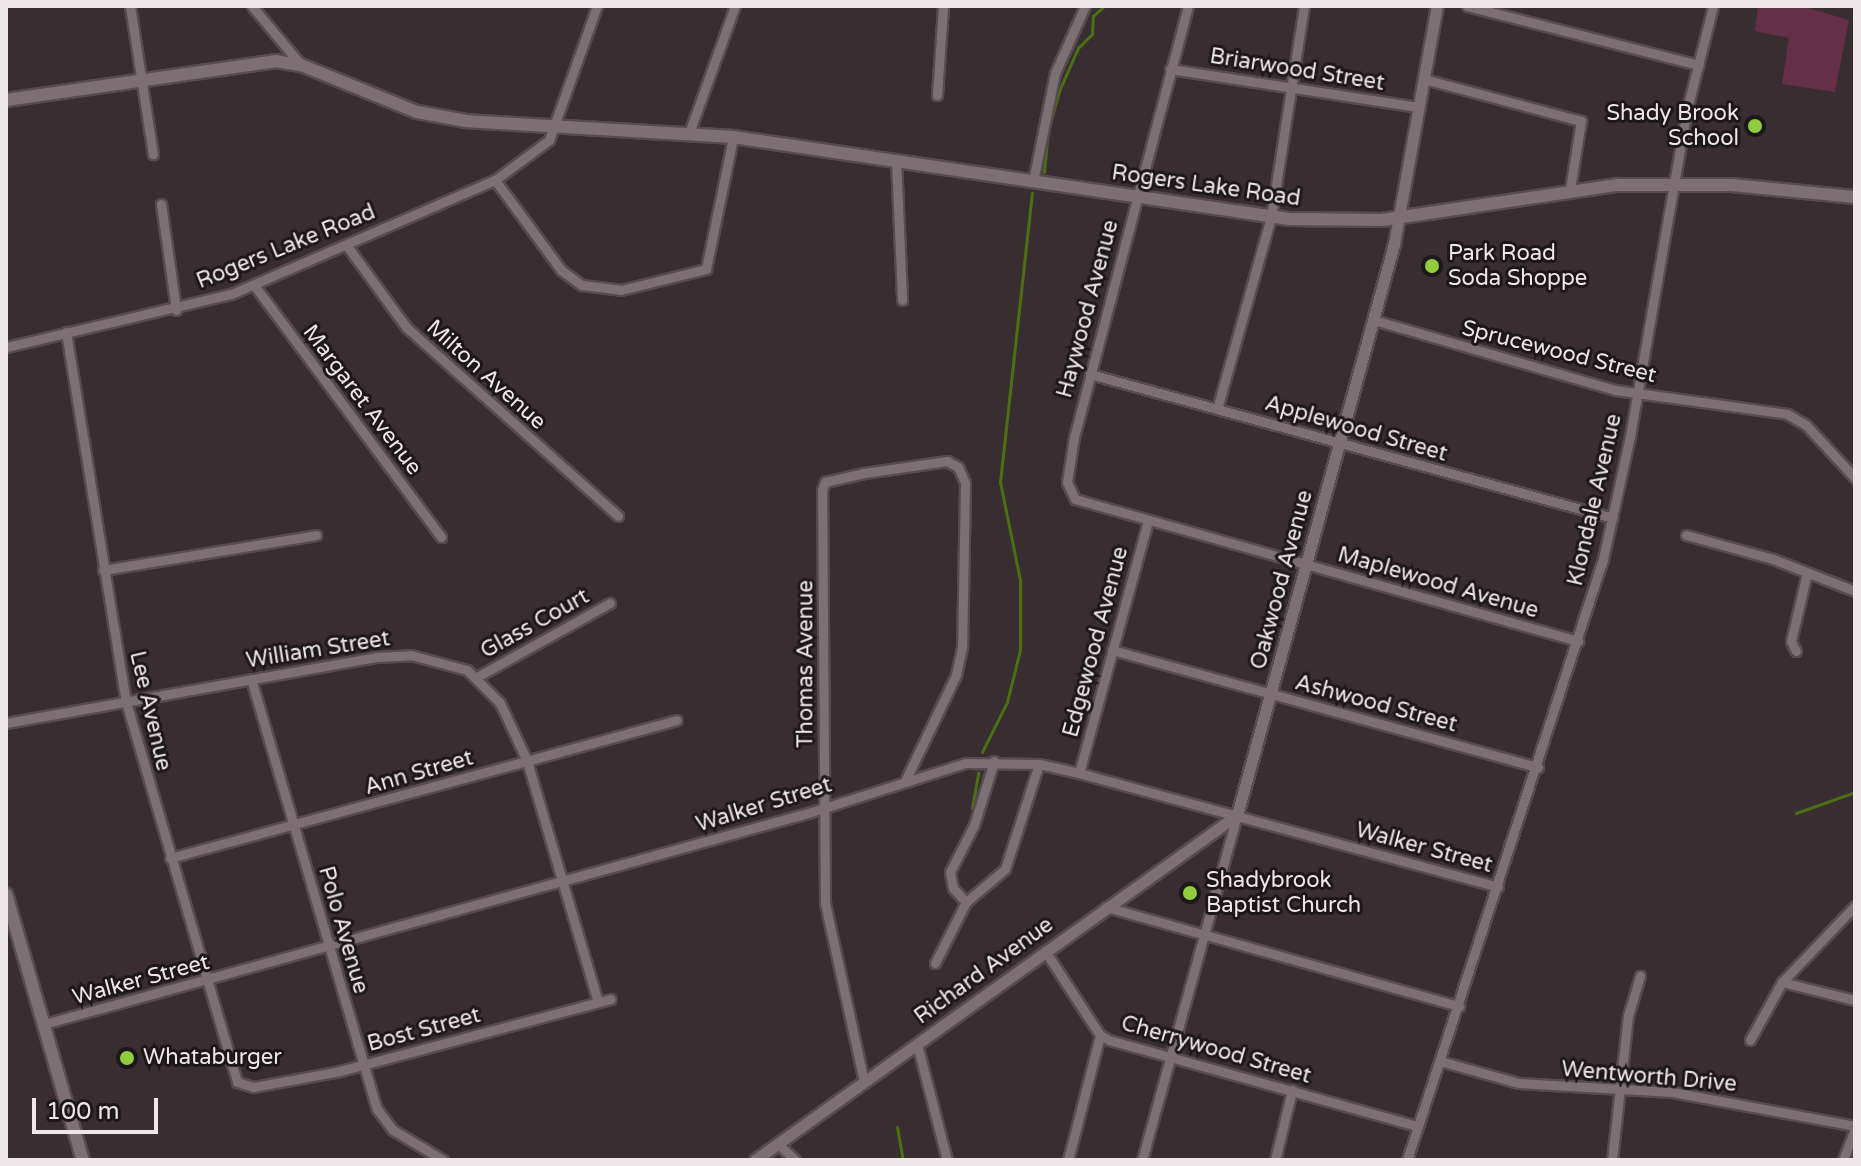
<!DOCTYPE html>
<style>
body{margin:0}
#map{position:relative;width:1861px;height:1166px;overflow:hidden;background:#382d31;font-family:"Varela Round",sans-serif}
div>[style]{position:absolute}
.green>*{inset:0;background:#652f48}
.stream>*{height:3px;margin:-1.5px;padding:0 1.5px;transform-origin:1.5px;border-radius:1.5px;background:#4b7012}
.roads{filter:drop-shadow(2px 0 #554c4f) drop-shadow(-2px 0 #554c4f) drop-shadow(0 2px #554c4f) drop-shadow(0 -2px #554c4f)}
.minor>*{height:9px;margin:-4.5px;padding:0 4.5px;transform-origin:4.5px;border-radius:4.5px;background:#7c7075}
.tertiary>*{height:11px;margin:-5.5px;padding:0 5.5px;transform-origin:5.5px;border-radius:5.5px;background:#7c7075}
.secondary>*{height:12px;margin:-6px;padding:0 6px;transform-origin:6px;border-radius:6px;background:#7c7075}
.dots>*{width:22px;height:22px;translate:-50% -50%;box-sizing:border-box;border:4px solid #1c1719;border-radius:50%}
span{translate:-50% -50%;white-space:nowrap;text-align:center;line-height:1.15;-webkit-text-stroke:6px #1c1719;paint-order:stroke}
.street-label{font-size:22px;color:#eee7e9}
.poi-label{font-size:22px;color:#eee7e9}
.right{translate:-100% -50%;text-align:right}
.left{translate:0 -50%;text-align:left}
.frame{position:absolute;inset:0;border:8px solid #eee7e9;pointer-events:none}
.scale{position:absolute;left:32px;top:1098px;width:126px;height:36px;box-sizing:border-box;border:4px solid #eee7e9;border-top:0;padding-left:10px;font-size:24px;line-height:28px;white-space:nowrap;color:#eee7e9;-webkit-text-stroke:6px #1c1719;paint-order:stroke}
</style>
<div id="map">
<div class="green">
<div style="clip-path:polygon(1758px 6px,1801px 6px,1849px 20px,1835px 92px,1782px 84px,1789px 38px,1755px 31px)"></div>
</div>
<div class="stream">
<div style="left:1044px;top:172px;width:42px;rotate:-84.6deg"></div>
<div style="left:1048px;top:130px;width:41px;rotate:-74.2deg"></div>
<div style="left:1059px;top:91px;width:47px;rotate:-66.2deg"></div>
<div style="left:1078px;top:48px;width:20px;rotate:-45deg"></div>
<div style="left:1092px;top:34px;width:18px;rotate:-87deg"></div>
<div style="left:1093px;top:16px;width:15px;rotate:-42deg"></div>
<div style="left:982px;top:752px;width:56px;rotate:-63.4deg"></div>
<div style="left:1007px;top:702px;width:54px;rotate:-76deg"></div>
<div style="left:1020px;top:650px;width:70px;rotate:-90deg"></div>
<div style="left:1020px;top:580px;width:100px;rotate:-101.5deg"></div>
<div style="left:1000px;top:482px;width:291px;rotate:-83.7deg"></div>
<div style="left:972px;top:808px;width:36px;rotate:-80deg"></div>
<div style="left:1796px;top:813px;width:63px;rotate:-19.6deg"></div>
<div style="left:897px;top:1127px;width:34px;rotate:80deg"></div>
</div>
<div class="roads">
<div class="minor">
<div style="left:130px;top:6px;width:150px;rotate:81.2deg"></div>
<div style="left:252px;top:6px;width:77px;rotate:50.3deg"></div>
<div style="left:1188px;top:6px;width:446px;rotate:104.8deg"></div>
<div style="left:1074px;top:437px;width:46px;rotate:98.8deg"></div>
<div style="left:1067px;top:482px;width:19px;rotate:65deg"></div>
<div style="left:1075px;top:499px;width:523px;rotate:15.76deg"></div>
<div style="left:1467px;top:6px;width:239px;rotate:14.3deg"></div>
<div style="left:1170px;top:69px;width:251px;rotate:8.7deg"></div>
<div style="left:1424px;top:79px;width:163px;rotate:15deg"></div>
<div style="left:1581px;top:121px;width:69px;rotate:99.2deg"></div>
<div style="left:937px;top:95px;width:89px;rotate:-86.1deg"></div>
<div style="left:689px;top:133px;width:135px;rotate:-70.1deg"></div>
<div style="left:896px;top:160px;width:140px;rotate:87.5deg"></div>
<div style="left:495px;top:180px;width:112px;rotate:53.7deg"></div>
<div style="left:561px;top:270px;width:26px;rotate:36deg"></div>
<div style="left:582px;top:285px;width:39px;rotate:7deg"></div>
<div style="left:621px;top:290px;width:88px;rotate:-13.9deg"></div>
<div style="left:706px;top:269px;width:135px;rotate:-78.4deg"></div>
<div style="left:1033px;top:181px;width:110px;rotate:-78.5deg"></div>
<div style="left:1055px;top:73px;width:73px;rotate:-65.9deg"></div>
<div style="left:161px;top:204px;width:107px;rotate:81.9deg"></div>
<div style="left:347px;top:246px;width:100px;rotate:53.9deg"></div>
<div style="left:406px;top:327px;width:284px;rotate:41.7deg"></div>
<div style="left:254px;top:285px;width:314px;rotate:53.4deg"></div>
<div style="left:1374px;top:320px;width:251px;rotate:16.2deg"></div>
<div style="left:1615px;top:390px;width:174px;rotate:7.9deg"></div>
<div style="left:1787px;top:414px;width:22px;rotate:30deg"></div>
<div style="left:1806px;top:425px;width:72px;rotate:47.2deg"></div>
<div style="left:66px;top:332px;width:375px;rotate:80.8deg"></div>
<div style="left:126px;top:702px;width:396px;rotate:73.7deg"></div>
<div style="left:237px;top:1082px;width:17px;rotate:17deg"></div>
<div style="left:253px;top:1087px;width:88px;rotate:-10.4deg"></div>
<div style="left:340px;top:1071px;width:280px;rotate:-14.9deg"></div>
<div style="left:6px;top:347px;width:231px;rotate:-13.3deg"></div>
<div style="left:231px;top:294px;width:288px;rotate:-23.4deg"></div>
<div style="left:495px;top:180px;width:67px;rotate:-36.5deg"></div>
<div style="left:549px;top:140px;width:142px;rotate:-70.3deg"></div>
<div style="left:1090px;top:374px;width:542px;rotate:15.39deg"></div>
<div style="left:1217px;top:409px;width:199px;rotate:-74.3deg"></div>
<div style="left:1271px;top:217px;width:214px;rotate:-81.1deg"></div>
<div style="left:1686px;top:535px;width:90px;rotate:15.4deg"></div>
<div style="left:1773px;top:559px;width:88px;rotate:21.3deg"></div>
<div style="left:103px;top:570px;width:216px;rotate:-9.3deg"></div>
<div style="left:1112px;top:650px;width:442px;rotate:15.4deg"></div>
<div style="left:1796px;top:651px;width:11px;rotate:-117deg"></div>
<div style="left:1791px;top:641px;width:70px;rotate:-76.8deg"></div>
<div style="left:477px;top:677px;width:152px;rotate:-29.1deg"></div>
<div style="left:251px;top:679px;width:448px;rotate:73.7deg"></div>
<div style="left:377px;top:1109px;width:26px;rotate:53deg"></div>
<div style="left:393px;top:1130px;width:58px;rotate:31deg"></div>
<div style="left:6px;top:723px;width:377px;rotate:-10.1deg"></div>
<div style="left:377px;top:657px;width:34px;rotate:-3deg"></div>
<div style="left:411px;top:655px;width:58px;rotate:15deg"></div>
<div style="left:467px;top:670px;width:47px;rotate:45deg"></div>
<div style="left:500px;top:703px;width:64px;rotate:65deg"></div>
<div style="left:527px;top:761px;width:251px;rotate:73.6deg"></div>
<div style="left:1079px;top:773px;width:262px;rotate:-74.7deg"></div>
<div style="left:170px;top:858px;width:525px;rotate:-15.23deg"></div>
<div style="left:966px;top:902px;width:19px;rotate:-133deg"></div>
<div style="left:953px;top:888px;width:16px;rotate:-101deg"></div>
<div style="left:950px;top:872px;width:53px;rotate:-62.9deg"></div>
<div style="left:974px;top:825px;width:67px;rotate:-72.6deg"></div>
<div style="left:1106px;top:907px;width:367px;rotate:15.7deg"></div>
<div style="left:1045px;top:951px;width:100px;rotate:56.8deg"></div>
<div style="left:1100px;top:1035px;width:10px;rotate:29deg"></div>
<div style="left:1109px;top:1040px;width:321px;rotate:15.6deg"></div>
<div style="left:935px;top:963px;width:68px;rotate:-63.1deg"></div>
<div style="left:966px;top:902px;width:51px;rotate:-40.2deg"></div>
<div style="left:1005px;top:869px;width:110px;rotate:-72.1deg"></div>
<div style="left:1782px;top:982px;width:75px;rotate:13.9deg"></div>
<div style="left:44px;top:1024px;width:793px;rotate:-15.44deg"></div>
<div style="left:808px;top:813px;width:166px;rotate:-17.6deg"></div>
<div style="left:966px;top:763px;width:73px;rotate:0.8deg"></div>
<div style="left:1039px;top:764px;width:41px;rotate:12.7deg"></div>
<div style="left:1079px;top:773px;width:434px;rotate:15.2deg"></div>
<div style="left:1750px;top:1040px;width:66px;rotate:-61.1deg"></div>
<div style="left:1782px;top:982px;width:105px;rotate:-46.2deg"></div>
<div style="left:917px;top:1044px;width:120px;rotate:75.5deg"></div>
<div style="left:1440px;top:1061px;width:82px;rotate:15.6deg"></div>
<div style="left:1519px;top:1083px;width:153px;rotate:3.4deg"></div>
<div style="left:1672px;top:1092px;width:186px;rotate:10.5deg"></div>
<div style="left:864px;top:1082px;width:183px;rotate:-102.3deg"></div>
<div style="left:825px;top:903px;width:413px;rotate:-90.4deg"></div>
<div style="left:822px;top:490px;width:9px;rotate:-69deg"></div>
<div style="left:825px;top:482px;width:40px;rotate:-13deg"></div>
<div style="left:864px;top:473px;width:84px;rotate:-8.2deg"></div>
<div style="left:947px;top:461px;width:13px;rotate:29deg"></div>
<div style="left:958px;top:467px;width:17px;rotate:66deg"></div>
<div style="left:965px;top:483px;width:164px;rotate:91deg"></div>
<div style="left:962px;top:647px;width:29px;rotate:102deg"></div>
<div style="left:956px;top:675px;width:115px;rotate:115.7deg"></div>
<div style="left:778px;top:1144px;width:23px;rotate:43deg"></div>
<div style="left:1068px;top:1160px;width:129px;rotate:-75.6deg"></div>
<div style="left:1142px;top:1160px;width:358px;rotate:-74.6deg"></div>
<div style="left:1275px;top:1160px;width:72px;rotate:-76.3deg"></div>
<div style="left:1407px;top:1160px;width:632px;rotate:-71.94deg"></div>
<div style="left:1603px;top:559px;width:126px;rotate:-77.6deg"></div>
<div style="left:1630px;top:436px;width:336px;rotate:-80.1deg"></div>
<div style="left:1688px;top:105px;width:102px;rotate:-75.8deg"></div>
<div style="left:1612px;top:1160px;width:145px;rotate:-83.7deg"></div>
<div style="left:1628px;top:1016px;width:42px;rotate:-73.3deg"></div>
<div style="left:1843px;top:1160px;width:34px;rotate:-69deg"></div>
</div>
<div class="tertiary">
<div style="left:755px;top:1160px;width:593px;rotate:-35.59deg"></div>
<div style="left:1237px;top:815px;width:592px;rotate:-74.63deg"></div>
<div style="left:1394px;top:244px;width:242px;rotate:-79.8deg"></div>
</div>
<div class="secondary">
<div style="left:6px;top:100px;width:272px;rotate:-8.2deg"></div>
<div style="left:275px;top:61px;width:26px;rotate:9deg"></div>
<div style="left:301px;top:65px;width:125px;rotate:22.1deg"></div>
<div style="left:417px;top:112px;width:50px;rotate:10.4deg"></div>
<div style="left:466px;top:121px;width:267px;rotate:3.4deg"></div>
<div style="left:733px;top:137px;width:562px;rotate:8.39deg"></div>
<div style="left:1289px;top:219px;width:93px;rotate:0.6deg"></div>
<div style="left:1382px;top:220px;width:238px;rotate:-8.5deg"></div>
<div style="left:1617px;top:185px;width:115px"></div>
<div style="left:1732px;top:185px;width:124px;rotate:5.6deg"></div>
<div style="left:6px;top:894px;width:277px;rotate:73.9deg"></div>
</div>
</div>
<div class="dots">
<div style="left:1755px;top:126px;background:#92cd3f"></div>
<div style="left:1432px;top:266px;background:#92cd3f"></div>
<div style="left:1190px;top:893px;background:#92cd3f"></div>
<div style="left:127px;top:1058px;background:#92cd3f"></div>
</div>
<div class="street-label">
<span style="left:1297px;top:70px;rotate:9deg">Briarwood Street</span>
<span style="left:1206px;top:186px;rotate:8deg">Rogers Lake Road</span>
<span style="left:286px;top:247px;rotate:-22deg">Rogers Lake Road</span>
<span style="left:1088px;top:309px;rotate:-75deg">Haywood Avenue</span>
<span style="left:1559px;top:352px;rotate:14deg">Sprucewood Street</span>
<span style="left:486px;top:375px;rotate:42deg">Milton Avenue</span>
<span style="left:362px;top:400px;rotate:53deg">Margaret Avenue</span>
<span style="left:1356px;top:429px;rotate:16deg">Applewood Street</span>
<span style="left:1595px;top:500px;rotate:-77deg">Klondale Avenue</span>
<span style="left:1282px;top:580px;rotate:-75deg">Oakwood Avenue</span>
<span style="left:1438px;top:583px;rotate:16deg">Maplewood Avenue</span>
<span style="left:535px;top:624px;rotate:-29deg">Glass Court</span>
<span style="left:1096px;top:642px;rotate:-75deg">Edgewood Avenue</span>
<span style="left:318px;top:650px;rotate:-9deg">William Street</span>
<span style="left:806px;top:664px;rotate:-90deg">Thomas Avenue</span>
<span style="left:1376px;top:704px;rotate:15deg">Ashwood Street</span>
<span style="left:150px;top:711px;rotate:77deg">Lee Avenue</span>
<span style="left:419px;top:773px;rotate:-16deg">Ann Street</span>
<span style="left:764px;top:805px;rotate:-17deg">Walker Street</span>
<span style="left:1424px;top:848px;rotate:15deg">Walker Street</span>
<span style="left:343px;top:930px;rotate:74deg">Polo Avenue</span>
<span style="left:984px;top:971px;rotate:-36deg">Richard Avenue</span>
<span style="left:141px;top:980px;rotate:-15deg">Walker Street</span>
<span style="left:424px;top:1030px;rotate:-15deg">Bost Street</span>
<span style="left:1216px;top:1050px;rotate:16deg">Cherrywood Street</span>
<span style="left:1649px;top:1077px;rotate:5deg">Wentworth Drive</span>
</div>
<div class="poi-label">
<span class="right" style="left:1739px;top:126px">Shady Brook<br>School</span>
<span class="left" style="left:1448px;top:266px">Park Road<br>Soda Shoppe</span>
<span class="left" style="left:1206px;top:893px">Shadybrook<br>Baptist Church</span>
<span class="left" style="left:143px;top:1058px">Whataburger</span>
</div>
<div class="frame"></div>
<div class="scale">100 m</div>
</div>
